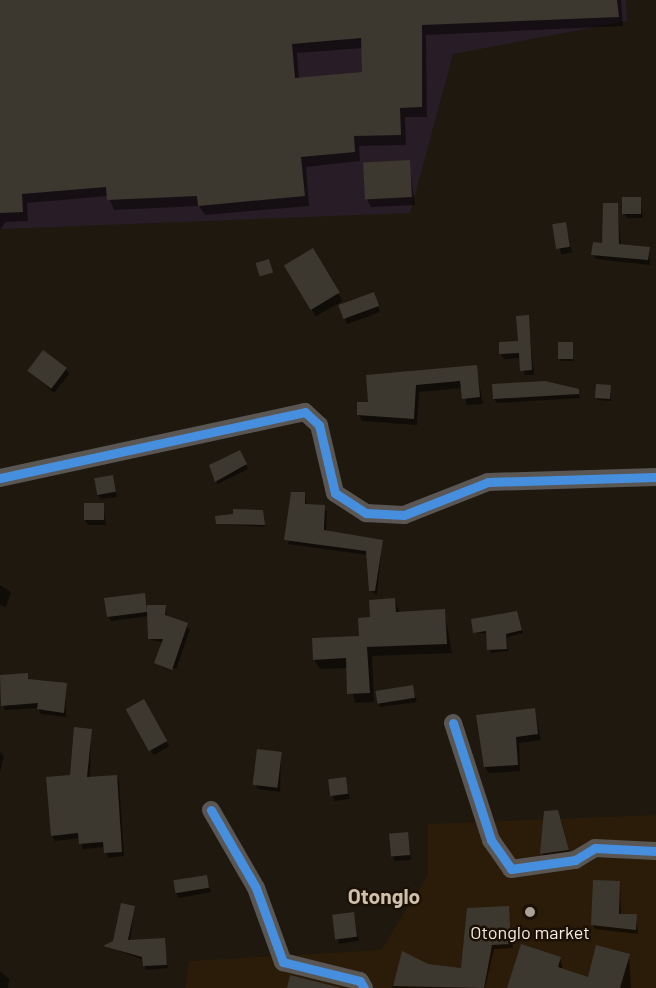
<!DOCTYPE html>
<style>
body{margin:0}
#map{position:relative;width:656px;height:988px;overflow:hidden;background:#1e180f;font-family:Barlow,sans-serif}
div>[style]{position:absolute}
.built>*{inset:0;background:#2a1c08}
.industrial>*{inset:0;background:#281d26}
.shadow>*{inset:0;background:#0007;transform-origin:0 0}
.building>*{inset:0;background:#3c3830;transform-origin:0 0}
.minor>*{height:18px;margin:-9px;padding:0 9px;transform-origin:9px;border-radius:9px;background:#595653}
.cycleway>*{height:9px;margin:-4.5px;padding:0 4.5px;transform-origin:4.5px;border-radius:4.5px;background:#468fdf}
.dots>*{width:16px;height:16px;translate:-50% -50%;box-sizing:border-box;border:3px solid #1b1003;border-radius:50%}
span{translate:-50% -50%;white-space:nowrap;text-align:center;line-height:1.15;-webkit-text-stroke:5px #1b1003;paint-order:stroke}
.poi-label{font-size:18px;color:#f5ede3}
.quarter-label{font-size:21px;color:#cfc0ac;font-weight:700}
</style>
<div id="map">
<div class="built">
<div style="clip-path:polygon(656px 815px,656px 988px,185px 988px,189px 961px,381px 950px,428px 875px,428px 824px)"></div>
</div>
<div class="industrial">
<div style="clip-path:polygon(0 0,626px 0,627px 21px,453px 54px,410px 213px,0 229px)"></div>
</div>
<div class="shadow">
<div style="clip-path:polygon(evenodd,0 0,621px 0,623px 26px,426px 35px,427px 117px,405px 117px,406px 145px,359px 146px,360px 161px,306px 167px,309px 206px,205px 215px,199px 206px,114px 210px,108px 196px,27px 203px,28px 221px,6px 222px,0 230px,0 0,363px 48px,364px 73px,299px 79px,297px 53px,363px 48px)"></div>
<div style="clip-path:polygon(409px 162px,415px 205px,371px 207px,367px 199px)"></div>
<div style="clip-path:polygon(640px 199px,643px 218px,627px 218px,624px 213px)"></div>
<div style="clip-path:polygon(617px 204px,621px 246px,649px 249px,650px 265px,596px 259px,593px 255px,603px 244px)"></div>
<div style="left:565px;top:224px;width:29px;height:11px;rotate:76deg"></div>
<div style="left:313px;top:250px;width:59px;height:31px;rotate:60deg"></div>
<div style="clip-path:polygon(376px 299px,380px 312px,347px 324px,340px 306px)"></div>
<div style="clip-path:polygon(528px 317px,534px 375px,525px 375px,521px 358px,504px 359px,501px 354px,519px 342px)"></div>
<div style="clip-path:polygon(572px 343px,573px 361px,561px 361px,560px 359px)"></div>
<div style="clip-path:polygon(476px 367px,483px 404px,467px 405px,462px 388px,419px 392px,417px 425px,362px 421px,358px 414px,370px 404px,367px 377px)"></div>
<div style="clip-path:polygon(66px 369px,69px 374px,54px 393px,29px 371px)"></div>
<div style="clip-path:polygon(610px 386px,611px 401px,598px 400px,597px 398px)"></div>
<div style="clip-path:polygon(578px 390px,580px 398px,497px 403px,494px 399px)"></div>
<div style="clip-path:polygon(239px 452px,248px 469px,218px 484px,216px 481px)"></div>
<div style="clip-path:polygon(113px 476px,117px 497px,100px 499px,97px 494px)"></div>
<div style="clip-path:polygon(305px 494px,307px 506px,327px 511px,326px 532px,382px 541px,377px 595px,371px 591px,368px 555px,288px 544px)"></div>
<div style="clip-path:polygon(103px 504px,106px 525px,88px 525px,85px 520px)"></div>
<div style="clip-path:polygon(263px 514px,265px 527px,217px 524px)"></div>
<div style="clip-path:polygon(0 585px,11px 592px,6px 607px,0 605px)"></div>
<div style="clip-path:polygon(144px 594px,148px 607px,165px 607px,167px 617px,190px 629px,176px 669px,158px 663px,175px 674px,156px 663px,163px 643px,150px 639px,149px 616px,111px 621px,108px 616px)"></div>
<div style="clip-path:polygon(394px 600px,400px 613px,444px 611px,452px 653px,372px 656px,374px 702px,355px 703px,348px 668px,320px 669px,314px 659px,360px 637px,371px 619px)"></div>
<div style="clip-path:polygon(518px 615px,523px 633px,507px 637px,508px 651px,491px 653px,488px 634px,474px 632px)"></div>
<div style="clip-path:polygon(27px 675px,30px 680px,66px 685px,66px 717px,41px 714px,38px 708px,5px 710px,3px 706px)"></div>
<div style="clip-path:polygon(412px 687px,417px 702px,380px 707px,378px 702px)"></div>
<div style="left:144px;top:701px;width:52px;height:18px;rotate:61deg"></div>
<div style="clip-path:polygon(534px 709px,541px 740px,519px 743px,520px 771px,489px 773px,485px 767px)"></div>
<div style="clip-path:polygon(91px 730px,90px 778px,116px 777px,119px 781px,124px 856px,108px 858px,105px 847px,83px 849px,80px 838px,55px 841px,52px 836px)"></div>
<div style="clip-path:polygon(0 752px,4px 756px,0 773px)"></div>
<div style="clip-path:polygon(281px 753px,280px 792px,258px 789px,255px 784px)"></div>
<div style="clip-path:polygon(345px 778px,350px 799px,334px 801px,330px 780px)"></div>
<div style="clip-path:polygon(560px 816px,570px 853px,544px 857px,542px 853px)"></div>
<div style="clip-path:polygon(407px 833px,411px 860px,395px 861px,392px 856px)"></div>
<div style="clip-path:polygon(206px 877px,211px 892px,179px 898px,176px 893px)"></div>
<div style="clip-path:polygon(620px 883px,621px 916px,636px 916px,638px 934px,595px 929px,593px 925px)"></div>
<div style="clip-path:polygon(134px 907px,130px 942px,164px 939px,168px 968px,146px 970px,144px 960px,105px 946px,115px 942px)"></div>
<div style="clip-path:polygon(508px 907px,513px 948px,494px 949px,485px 988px,392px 988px,403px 953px,428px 965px,462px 970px)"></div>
<div style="left:354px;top:914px;width:27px;height:20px;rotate:80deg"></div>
<div style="clip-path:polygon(629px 955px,631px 988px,509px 988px,560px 958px,563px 970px,589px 979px)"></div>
<div style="clip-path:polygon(0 971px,9px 979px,8px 988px,0 988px)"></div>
</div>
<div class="building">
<div style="clip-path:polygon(evenodd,0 0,617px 0,619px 17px,422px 25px,422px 107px,400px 108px,401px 135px,354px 136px,355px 152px,301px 157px,305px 196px,198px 206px,197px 196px,107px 200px,106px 187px,22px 194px,23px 212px,0 213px,0 0,361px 38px,362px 72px,295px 78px,292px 44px,361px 38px)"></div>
<div style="left:410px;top:160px;width:37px;height:47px;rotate:87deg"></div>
<div style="left:641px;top:197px;width:17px;height:19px;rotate:90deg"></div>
<div style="clip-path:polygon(603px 203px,618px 203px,619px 244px,650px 247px,648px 260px,591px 255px,593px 242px,602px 243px)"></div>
<div style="left:566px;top:222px;width:25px;height:14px;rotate:81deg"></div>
<div style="left:313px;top:248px;width:52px;height:34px;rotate:59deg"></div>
<div style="left:269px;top:259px;width:14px;height:14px;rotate:73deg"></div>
<div style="left:374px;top:292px;width:15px;height:38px;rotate:70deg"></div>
<div style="clip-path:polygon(529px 315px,532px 370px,520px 371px,519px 353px,499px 354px,499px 342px,518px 341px,516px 316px)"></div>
<div style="left:558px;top:342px;width:15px;height:17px"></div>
<div style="left:43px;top:350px;width:30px;height:26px;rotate:37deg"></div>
<div style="clip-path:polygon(477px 365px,480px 397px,462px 399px,460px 381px,416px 385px,414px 419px,357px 415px,357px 402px,368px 402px,366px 375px)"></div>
<div style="clip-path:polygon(545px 381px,579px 389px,579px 394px,493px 399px,492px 384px)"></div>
<div style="left:596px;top:384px;width:15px;height:14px;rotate:4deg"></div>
<div style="clip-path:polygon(240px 450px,247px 464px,215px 482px,209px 465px)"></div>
<div style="left:113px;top:475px;width:17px;height:19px;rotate:80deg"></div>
<div style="clip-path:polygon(291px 492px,305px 492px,305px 504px,325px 505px,324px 530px,383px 540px,375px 591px,369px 591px,366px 551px,284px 540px)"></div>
<div style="left:84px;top:503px;width:20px;height:17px"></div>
<div style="clip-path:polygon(233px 509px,263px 510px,265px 525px,216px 524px,215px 516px,233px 514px)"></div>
<div style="clip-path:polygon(145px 593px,147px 610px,147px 605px,166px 605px,165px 615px,188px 623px,172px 670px,154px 663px,163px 639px,148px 639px,147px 612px,107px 617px,104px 598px)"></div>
<div style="clip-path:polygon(395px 598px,396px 612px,445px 609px,447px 644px,367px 647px,370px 693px,347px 694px,346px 658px,313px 660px,312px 638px,359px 636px,358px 618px,370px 617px,369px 600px)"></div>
<div style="clip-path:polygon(517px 611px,522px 630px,506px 634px,507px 649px,487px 650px,486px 631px,473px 633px,471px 619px)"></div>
<div style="clip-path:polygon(28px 673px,28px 679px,67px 683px,64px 713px,37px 709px,38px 703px,1px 706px,0 675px)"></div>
<div style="left:413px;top:685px;width:13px;height:38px;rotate:81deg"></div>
<div style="left:144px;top:699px;width:48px;height:21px;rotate:61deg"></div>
<div style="clip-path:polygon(535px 708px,538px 734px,516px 737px,518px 765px,484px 767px,476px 715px)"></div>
<div style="clip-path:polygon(74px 727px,92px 729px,87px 777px,117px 775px,122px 852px,104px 853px,103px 842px,79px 844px,78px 833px,51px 836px,46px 777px,70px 775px)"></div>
<div style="left:257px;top:749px;width:25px;height:36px;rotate:7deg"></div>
<div style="left:346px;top:777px;width:17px;height:18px;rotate:83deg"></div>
<div style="clip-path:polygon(558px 810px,569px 850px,540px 854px,544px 811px)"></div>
<div style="left:408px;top:832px;width:23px;height:19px;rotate:85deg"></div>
<div style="left:207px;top:875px;width:13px;height:34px;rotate:81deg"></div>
<div style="clip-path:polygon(593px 880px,620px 881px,619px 914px,637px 914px,636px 930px,591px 925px)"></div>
<div style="clip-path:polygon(121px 903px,135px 906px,128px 940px,165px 938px,167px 965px,143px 966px,142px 957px,103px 946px,113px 941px)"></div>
<div style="clip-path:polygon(509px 906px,511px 944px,492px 945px,484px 988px,393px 986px,402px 951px,428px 964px,461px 968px,467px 908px)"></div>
<div style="left:354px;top:912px;width:25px;height:22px;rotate:83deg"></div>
<div style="clip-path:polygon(521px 944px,561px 957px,558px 967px,588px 977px,596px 945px,630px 954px,620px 988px,507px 988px)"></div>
<div style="clip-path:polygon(290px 975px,341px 988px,287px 988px)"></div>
</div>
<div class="minor">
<div style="left:0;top:478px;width:312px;rotate:-12.2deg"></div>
<div style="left:305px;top:412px;width:19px;rotate:43deg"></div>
<div style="left:319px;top:425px;width:70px;rotate:76.8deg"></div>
<div style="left:335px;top:493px;width:37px;rotate:33deg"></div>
<div style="left:366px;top:513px;width:38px;rotate:3deg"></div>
<div style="left:404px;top:515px;width:90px;rotate:-21.4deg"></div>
<div style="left:488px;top:482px;width:168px;rotate:-1.7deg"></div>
<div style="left:453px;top:723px;width:123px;rotate:72deg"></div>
<div style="left:491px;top:840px;width:35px;rotate:55deg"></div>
<div style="left:511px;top:869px;width:65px;rotate:-8deg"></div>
<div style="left:575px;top:860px;width:23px;rotate:-31deg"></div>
<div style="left:595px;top:848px;width:61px;rotate:2.8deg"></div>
<div style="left:211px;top:810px;width:90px;rotate:60deg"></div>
<div style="left:256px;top:888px;width:79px;rotate:70deg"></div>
<div style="left:283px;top:962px;width:79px;rotate:13.9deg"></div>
<div style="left:360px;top:981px;width:8px;rotate:60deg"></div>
</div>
<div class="cycleway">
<div style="left:0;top:478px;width:312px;rotate:-12.2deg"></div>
<div style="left:305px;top:412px;width:19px;rotate:43deg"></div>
<div style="left:319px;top:425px;width:70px;rotate:76.8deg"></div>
<div style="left:335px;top:493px;width:37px;rotate:33deg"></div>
<div style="left:366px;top:513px;width:38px;rotate:3deg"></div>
<div style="left:404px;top:515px;width:90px;rotate:-21.4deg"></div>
<div style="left:488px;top:482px;width:168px;rotate:-1.7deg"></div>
<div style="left:453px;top:723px;width:123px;rotate:72deg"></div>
<div style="left:491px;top:840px;width:35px;rotate:55deg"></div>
<div style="left:511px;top:869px;width:65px;rotate:-8deg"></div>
<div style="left:575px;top:860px;width:23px;rotate:-31deg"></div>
<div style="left:595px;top:848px;width:61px;rotate:2.8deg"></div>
<div style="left:211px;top:810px;width:90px;rotate:60deg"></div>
<div style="left:256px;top:888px;width:79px;rotate:70deg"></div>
<div style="left:283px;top:962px;width:79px;rotate:13.9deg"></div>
<div style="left:360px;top:981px;width:8px;rotate:60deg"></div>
</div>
<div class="dots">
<div style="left:530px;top:912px;background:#aaa299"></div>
</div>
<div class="poi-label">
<span style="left:530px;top:932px">Otonglo market</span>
</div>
<div class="quarter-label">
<span style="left:384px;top:896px">Otonglo</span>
</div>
</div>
